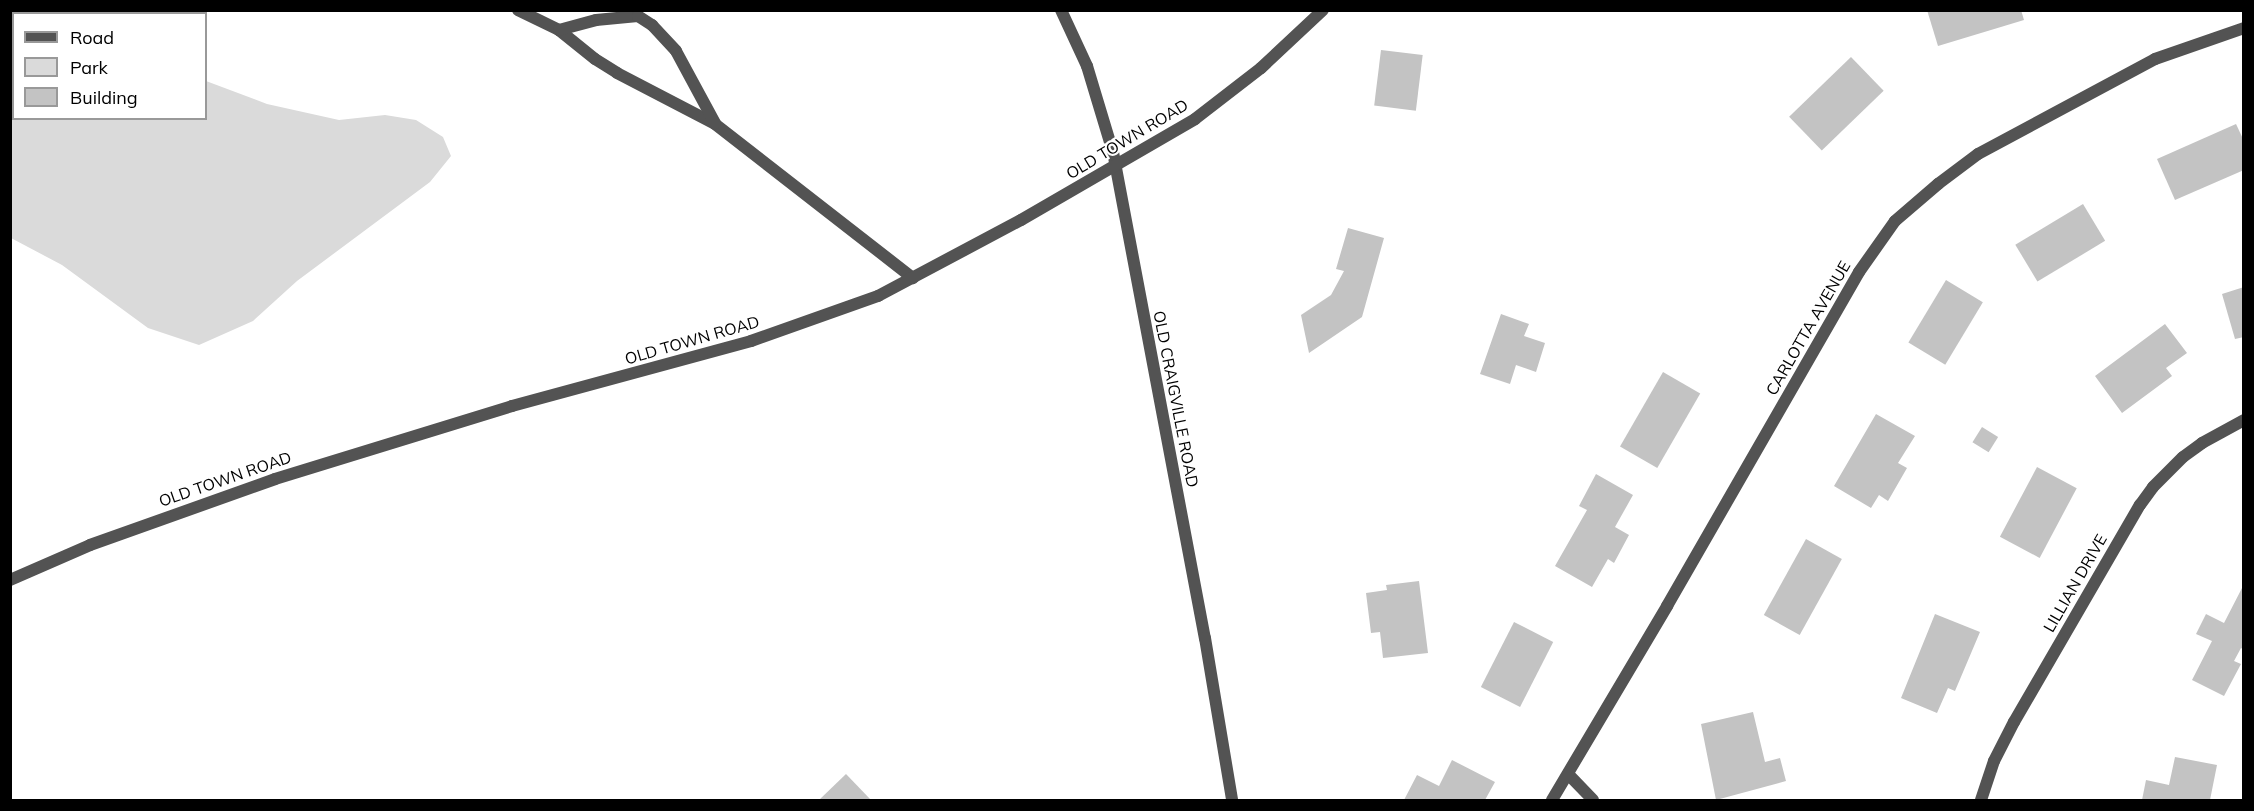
<!DOCTYPE html>
<style>
body{margin:0}
#map{position:relative;width:2254px;height:811px;overflow:hidden;background:#fff;font-family:Mulish,sans-serif}
div>[style]{position:absolute}
.green>*{inset:0;background:#dadada}
.building>*{inset:0;background:#c3c3c3;transform-origin:0 0}
.minor>*{height:12px;margin:-6px;padding:0 6px;transform-origin:6px;border-radius:6px;background:#535353}
.tertiary>*{height:12px;margin:-6px;padding:0 6px;transform-origin:6px;border-radius:6px;background:#535353}
span{translate:-50% -50%;white-space:nowrap;text-align:center;line-height:1.15;-webkit-text-stroke:4.5px #fff;paint-order:stroke}
.street-label{font-size:16px;color:#000}
.frame{position:absolute;inset:0;border:12px solid #000;pointer-events:none}
.legend{position:absolute;left:12px;top:12px;width:195px;height:108px;box-sizing:border-box;background:#fff;border:2px solid #999;margin:0;padding:8px 10px;list-style:none;font-size:18px;color:#000}
.legend li{display:flex;align-items:center;gap:12px;height:30px}
.legend b{width:30px;border:2px solid #999}
</style>
<div id="map">
<div class="green">
<div style="clip-path:polygon(10px 37px,14px 37px,14px 118px,206px 118px,206px 81px,267px 104px,339px 120px,385px 115px,416px 120px,443px 137px,451px 156px,430px 182px,297px 281px,253px 321px,199px 345px,148px 328px,62px 265px,11px 238px)"></div>
</div>
<div class="building">
<div style="clip-path:polygon(1927px 10px,2021px 10px,2024px 20px,1938px 46px)"></div>
<div style="left:1381px;top:50px;width:42px;height:56px;rotate:7deg"></div>
<div style="left:1851px;top:57px;width:47px;height:86px;rotate:46deg"></div>
<div style="clip-path:polygon(2236px 124px,2244px 141px,2244px 170px,2175px 200px,2157px 159px)"></div>
<div style="left:2083px;top:204px;width:43px;height:79px;rotate:59deg"></div>
<div style="clip-path:polygon(1348px 228px,1384px 238px,1362px 317px,1309px 353px,1301px 315px,1331px 295px,1344px 271px,1336px 269px)"></div>
<div style="left:1946px;top:280px;width:43px;height:73px;rotate:31deg"></div>
<div style="clip-path:polygon(2244px 287px,2244px 337px,2235px 339px,2222px 294px)"></div>
<div style="clip-path:polygon(1501px 314px,1529px 324px,1524px 336px,1545px 343px,1536px 372px,1516px 365px,1510px 384px,1480px 374px)"></div>
<div style="clip-path:polygon(2165px 324px,2187px 353px,2166px 368px,2172px 376px,2122px 413px,2095px 376px)"></div>
<div style="left:1663px;top:372px;width:43px;height:86px;rotate:30deg"></div>
<div style="clip-path:polygon(1876px 414px,1915px 436px,1898px 463px,1907px 468px,1888px 501px,1879px 495px,1871px 508px,1834px 486px)"></div>
<div style="left:1982px;top:427px;width:19px;height:18px;rotate:32deg"></div>
<div style="left:2037px;top:467px;width:45px;height:79px;rotate:28deg"></div>
<div style="clip-path:polygon(1596px 474px,1633px 495px,1615px 527px,1629px 535px,1614px 563px,1608px 559px,1592px 587px,1555px 566px,1587px 510px,1579px 506px)"></div>
<div style="left:1806px;top:539px;width:41px;height:87px;rotate:29deg"></div>
<div style="clip-path:polygon(1419px 581px,1428px 653px,1383px 658px,1380px 632px,1371px 633px,1366px 593px,1387px 590px,1386px 585px)"></div>
<div style="clip-path:polygon(2242px 588px,2244px 650px,2241px 648px,2234px 661px,2241px 664px,2224px 696px,2192px 680px,2212px 641px,2196px 634px,2206px 614px,2224px 623px)"></div>
<div style="clip-path:polygon(1935px 614px,1980px 632px,1955px 691px,1948px 688px,1937px 713px,1901px 698px)"></div>
<div style="left:1514px;top:622px;width:44px;height:73px;rotate:27deg"></div>
<div style="clip-path:polygon(1753px 712px,1765px 762px,1780px 758px,1786px 781px,1716px 800px,1701px 724px)"></div>
<div style="clip-path:polygon(2175px 757px,2217px 765px,2210px 800px,2142px 800px,2146px 780px,2169px 785px)"></div>
<div style="clip-path:polygon(1452px 760px,1495px 782px,1485px 800px,1404px 800px,1417px 775px,1439px 786px)"></div>
<div style="clip-path:polygon(846px 774px,871px 800px,819px 800px)"></div>
</div>
<div class="minor">
<div style="left:518px;top:10px;width:46px;rotate:26deg"></div>
<div style="left:559px;top:30px;width:46px;rotate:38.9deg"></div>
<div style="left:595px;top:59px;width:26px;rotate:32deg"></div>
<div style="left:617px;top:73px;width:110px;rotate:27.5deg"></div>
<div style="left:715px;top:124px;width:251px;rotate:37.9deg"></div>
<div style="left:559px;top:30px;width:38px;rotate:-15deg"></div>
<div style="left:596px;top:20px;width:42px;rotate:-5.4deg"></div>
<div style="left:638px;top:16px;width:17px;rotate:33deg"></div>
<div style="left:652px;top:25px;width:35px;rotate:47deg"></div>
<div style="left:676px;top:51px;width:82px;rotate:61.6deg"></div>
<div style="left:1568px;top:774px;width:36px;rotate:46deg"></div>
<div style="left:1552px;top:800px;width:226px;rotate:-59.3deg"></div>
<div style="left:1667px;top:606px;width:385px;rotate:-60.1deg"></div>
<div style="left:1859px;top:272px;width:62px;rotate:-54.8deg"></div>
<div style="left:1895px;top:221px;width:57px;rotate:-40.7deg"></div>
<div style="left:1938px;top:184px;width:50px;rotate:-36.9deg"></div>
<div style="left:1978px;top:154px;width:201px;rotate:-28.2deg"></div>
<div style="left:2155px;top:59px;width:94px;rotate:-19.2deg"></div>
<div style="left:1981px;top:800px;width:41px;rotate:-71.6deg"></div>
<div style="left:1994px;top:761px;width:44px;rotate:-62.9deg"></div>
<div style="left:2014px;top:722px;width:251px;rotate:-59.9deg"></div>
<div style="left:2140px;top:505px;width:22px;rotate:-54deg"></div>
<div style="left:2153px;top:487px;width:42px;rotate:-45deg"></div>
<div style="left:2183px;top:457px;width:24px;rotate:-36deg"></div>
<div style="left:2202px;top:443px;width:48px;rotate:-28.7deg"></div>
</div>
<div class="tertiary">
<div style="left:1061px;top:10px;width:62px;rotate:65.1deg"></div>
<div style="left:1087px;top:66px;width:90px;rotate:73.2deg"></div>
<div style="left:1113px;top:152px;width:495px;rotate:79.3deg"></div>
<div style="left:1205px;top:638px;width:164px;rotate:80.5deg"></div>
<div style="left:10px;top:580px;width:87px;rotate:-23.6deg"></div>
<div style="left:90px;top:545px;width:196px;rotate:-19.6deg"></div>
<div style="left:275px;top:479px;width:248px;rotate:-17.1deg"></div>
<div style="left:512px;top:406px;width:248px;rotate:-15.2deg"></div>
<div style="left:751px;top:341px;width:135px;rotate:-19.5deg"></div>
<div style="left:878px;top:296px;width:162px;rotate:-28deg"></div>
<div style="left:1021px;top:220px;width:201px;rotate:-30.1deg"></div>
<div style="left:1195px;top:119px;width:83px;rotate:-37.7deg"></div>
<div style="left:1261px;top:68px;width:85px;rotate:-43.1deg"></div>
</div>
<div class="street-label">
<span style="left:1127px;top:139px;rotate:-31deg">OLD TOWN ROAD</span>
<span style="left:1808px;top:328px;rotate:-60deg">CARLOTTA AVENUE</span>
<span style="left:692px;top:340px;rotate:-16deg">OLD TOWN ROAD</span>
<span style="left:1176px;top:399px;rotate:79deg">OLD CRAIGVILLE ROAD</span>
<span style="left:225px;top:479px;rotate:-19deg">OLD TOWN ROAD</span>
<span style="left:2075px;top:583px;rotate:-60deg">LILLIAN DRIVE</span>
</div>
<div class="frame"></div>
<ul class="legend">
<li><b style="height:8px;background:#535353"></b>Road</li>
<li><b style="height:16px;background:#dadada"></b>Park</li>
<li><b style="height:16px;background:#c3c3c3"></b>Building</li>
</ul>
</div>
